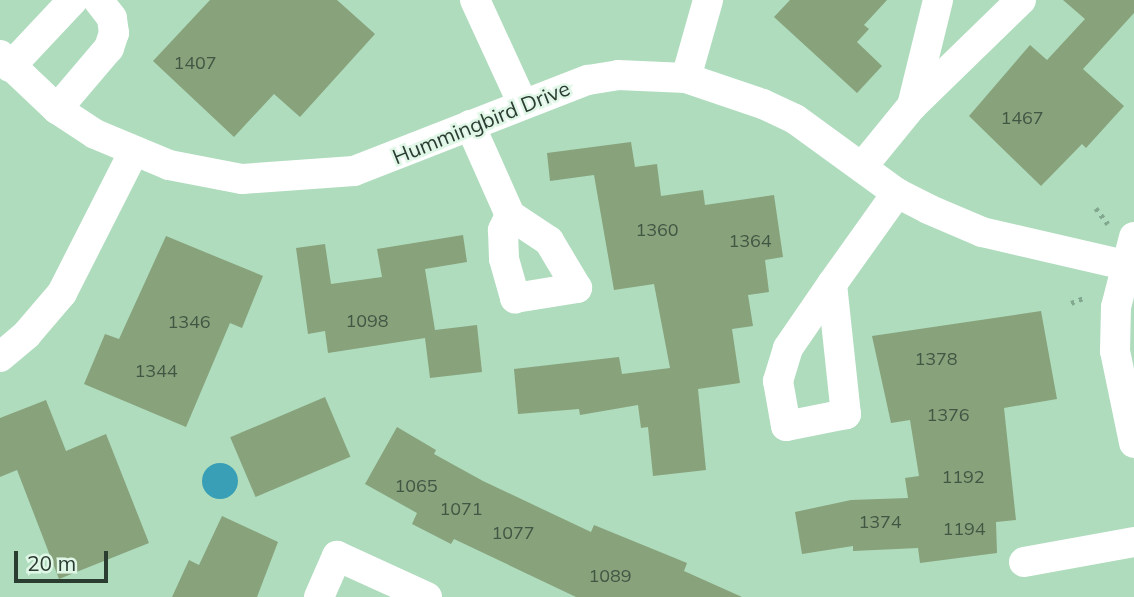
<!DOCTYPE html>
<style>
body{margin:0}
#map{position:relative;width:1134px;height:597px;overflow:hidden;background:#aedcbd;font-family:Mulish,sans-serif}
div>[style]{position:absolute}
.water>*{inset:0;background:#399fb6}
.round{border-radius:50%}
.building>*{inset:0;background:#88a27b;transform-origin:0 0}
.path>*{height:4.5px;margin-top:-2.25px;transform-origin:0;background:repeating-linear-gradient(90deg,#83a890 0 3.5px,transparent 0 8.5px)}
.street>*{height:30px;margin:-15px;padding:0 15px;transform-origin:15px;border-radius:15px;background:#fff}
span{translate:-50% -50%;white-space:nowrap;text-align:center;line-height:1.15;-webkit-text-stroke:5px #e0f7e7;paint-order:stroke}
.number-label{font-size:18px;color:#425644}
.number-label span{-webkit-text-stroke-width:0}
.street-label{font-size:21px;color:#2b3d31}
.scale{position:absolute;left:14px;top:551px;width:94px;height:32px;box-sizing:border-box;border:4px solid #2b3d31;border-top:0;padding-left:9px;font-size:21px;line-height:24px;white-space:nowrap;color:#2b3d31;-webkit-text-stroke:5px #e0f7e7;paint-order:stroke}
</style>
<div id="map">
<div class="water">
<div class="round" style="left:202px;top:463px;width:36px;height:36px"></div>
</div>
<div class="building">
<div style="clip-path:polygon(210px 0,337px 0,375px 34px,300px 117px,274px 94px,234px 137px,153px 61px)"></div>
<div style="clip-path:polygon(790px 0,887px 0,864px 25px,869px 29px,857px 42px,882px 66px,857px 93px,774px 17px)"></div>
<div style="clip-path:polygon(1063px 0,1134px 0,1134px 13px,1083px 69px,1124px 106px,1086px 148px,1082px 144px,1041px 186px,969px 116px,1030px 45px,1047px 60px,1085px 19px)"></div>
<div style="clip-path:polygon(631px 142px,635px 167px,657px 164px,661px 196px,703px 190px,705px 205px,774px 195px,783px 257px,765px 260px,769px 292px,748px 295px,753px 326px,732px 329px,740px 383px,698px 389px,706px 470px,653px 476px,648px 427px,641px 428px,638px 405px,580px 415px,579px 409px,518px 414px,514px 369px,619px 357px,622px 374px,670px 368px,654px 284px,614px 290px,594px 175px,550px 181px,547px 153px)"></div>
<div style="clip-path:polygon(463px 235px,467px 262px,425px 269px,435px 330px,477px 325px,482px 372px,430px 378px,425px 338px,328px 353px,325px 331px,308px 334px,296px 248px,325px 244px,331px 284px,382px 277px,377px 249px)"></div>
<div style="clip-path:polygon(166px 236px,263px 276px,242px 328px,230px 323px,186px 427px,84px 384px,105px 334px,119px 339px)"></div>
<div style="clip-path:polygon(1041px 311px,1057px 399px,1004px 408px,1016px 520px,996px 522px,997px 553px,920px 563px,918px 548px,853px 551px,853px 546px,802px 554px,795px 512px,851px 500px,908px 498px,905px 478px,919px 476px,910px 420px,891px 423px,872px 336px)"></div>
<div style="left:325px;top:397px;width:65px;height:103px;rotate:67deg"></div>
<div style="clip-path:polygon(46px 400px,66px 451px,106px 434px,149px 543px,59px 579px,17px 470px,0 477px,0 418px)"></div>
<div style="clip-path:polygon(397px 427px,436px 450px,434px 454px,483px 481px,591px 532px,594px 525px,687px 563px,684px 571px,742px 597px,576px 597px,454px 539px,451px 544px,412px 524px,417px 513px,365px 484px)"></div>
<div style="clip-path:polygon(222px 516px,278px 542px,257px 597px,172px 597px,189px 560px,199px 565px)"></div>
</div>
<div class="path">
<div style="left:1096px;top:208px;width:20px;rotate:53deg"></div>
<div style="left:1071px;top:303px;width:16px;rotate:-22deg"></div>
</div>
<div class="street">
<div style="left:475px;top:0;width:112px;rotate:65.3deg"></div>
<div style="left:0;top:55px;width:79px;rotate:43.5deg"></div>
<div style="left:57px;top:109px;width:45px;rotate:33.3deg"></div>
<div style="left:95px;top:134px;width:80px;rotate:22.7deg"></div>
<div style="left:169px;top:165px;width:74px;rotate:10.9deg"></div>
<div style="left:242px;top:179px;width:112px;rotate:-4.1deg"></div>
<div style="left:354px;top:171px;width:251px;rotate:-21.3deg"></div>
<div style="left:588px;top:80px;width:30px;rotate:-9deg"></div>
<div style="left:618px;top:75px;width:68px;rotate:2.5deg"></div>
<div style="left:686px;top:78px;width:81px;rotate:18.7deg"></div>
<div style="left:763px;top:104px;width:35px;rotate:25deg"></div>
<div style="left:795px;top:119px;width:126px;rotate:36deg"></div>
<div style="left:897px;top:193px;width:35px;rotate:27deg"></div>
<div style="left:928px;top:209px;width:59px;rotate:23.1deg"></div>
<div style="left:982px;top:232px;width:147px;rotate:13deg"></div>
<div style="left:10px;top:67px;width:92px;rotate:-46.8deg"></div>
<div style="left:686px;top:78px;width:81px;rotate:-74.2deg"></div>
<div style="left:912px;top:106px;width:109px;rotate:-76.2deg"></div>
<div style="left:57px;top:109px;width:80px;rotate:-49.6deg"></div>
<div style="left:109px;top:48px;width:16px;rotate:-72deg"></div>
<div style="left:114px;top:33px;width:15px;rotate:-98deg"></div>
<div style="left:112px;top:18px;width:23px;rotate:-128deg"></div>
<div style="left:470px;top:125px;width:98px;rotate:66deg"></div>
<div style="left:510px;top:215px;width:17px;rotate:115deg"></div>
<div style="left:503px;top:230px;width:29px;rotate:88deg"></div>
<div style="left:504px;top:259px;width:41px;rotate:74.2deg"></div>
<div style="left:515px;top:298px;width:63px;rotate:-9.2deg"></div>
<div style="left:577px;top:288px;width:55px;rotate:-120.8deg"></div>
<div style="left:549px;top:241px;width:47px;rotate:-146.3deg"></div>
<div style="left:862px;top:167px;width:79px;rotate:-50.7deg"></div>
<div style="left:912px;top:106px;width:152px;rotate:-44.2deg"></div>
<div style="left:1134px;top:237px;width:72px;rotate:104.4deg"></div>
<div style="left:1116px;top:307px;width:44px;rotate:91.3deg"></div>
<div style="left:1115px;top:351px;width:94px;rotate:78.3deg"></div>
<div style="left:832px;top:284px;width:131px;rotate:83.9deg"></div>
<div style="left:846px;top:414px;width:61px;rotate:168.7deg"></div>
<div style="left:786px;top:426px;width:46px;rotate:-100.1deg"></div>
<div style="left:778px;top:381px;width:34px;rotate:-73deg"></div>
<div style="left:788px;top:348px;width:78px;rotate:-55.5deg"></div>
<div style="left:832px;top:284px;width:112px;rotate:-54.5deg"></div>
<div style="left:0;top:357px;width:35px;rotate:-40deg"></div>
<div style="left:27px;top:334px;width:54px;rotate:-49.5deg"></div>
<div style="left:62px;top:293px;width:159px;rotate:-63.1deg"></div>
<div style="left:1024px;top:562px;width:112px;rotate:-10.3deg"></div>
<div style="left:319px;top:597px;width:45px;rotate:-66.3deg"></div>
<div style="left:337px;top:556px;width:99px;rotate:24.5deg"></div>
</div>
<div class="number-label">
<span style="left:195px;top:63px">1407</span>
<span style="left:1022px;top:118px">1467</span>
<span style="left:657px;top:230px">1360</span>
<span style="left:750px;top:241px">1364</span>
<span style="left:367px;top:321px">1098</span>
<span style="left:189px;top:322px">1346</span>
<span style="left:936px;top:359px">1378</span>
<span style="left:156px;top:371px">1344</span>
<span style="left:948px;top:415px">1376</span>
<span style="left:963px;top:477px">1192</span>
<span style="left:416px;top:486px">1065</span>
<span style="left:461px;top:509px">1071</span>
<span style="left:880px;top:522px">1374</span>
<span style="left:964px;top:529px">1194</span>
<span style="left:513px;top:533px">1077</span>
<span style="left:610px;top:576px">1089</span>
</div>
<div class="street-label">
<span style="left:481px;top:122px;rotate:-22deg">Hummingbird Drive</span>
</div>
<div class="scale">20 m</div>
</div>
